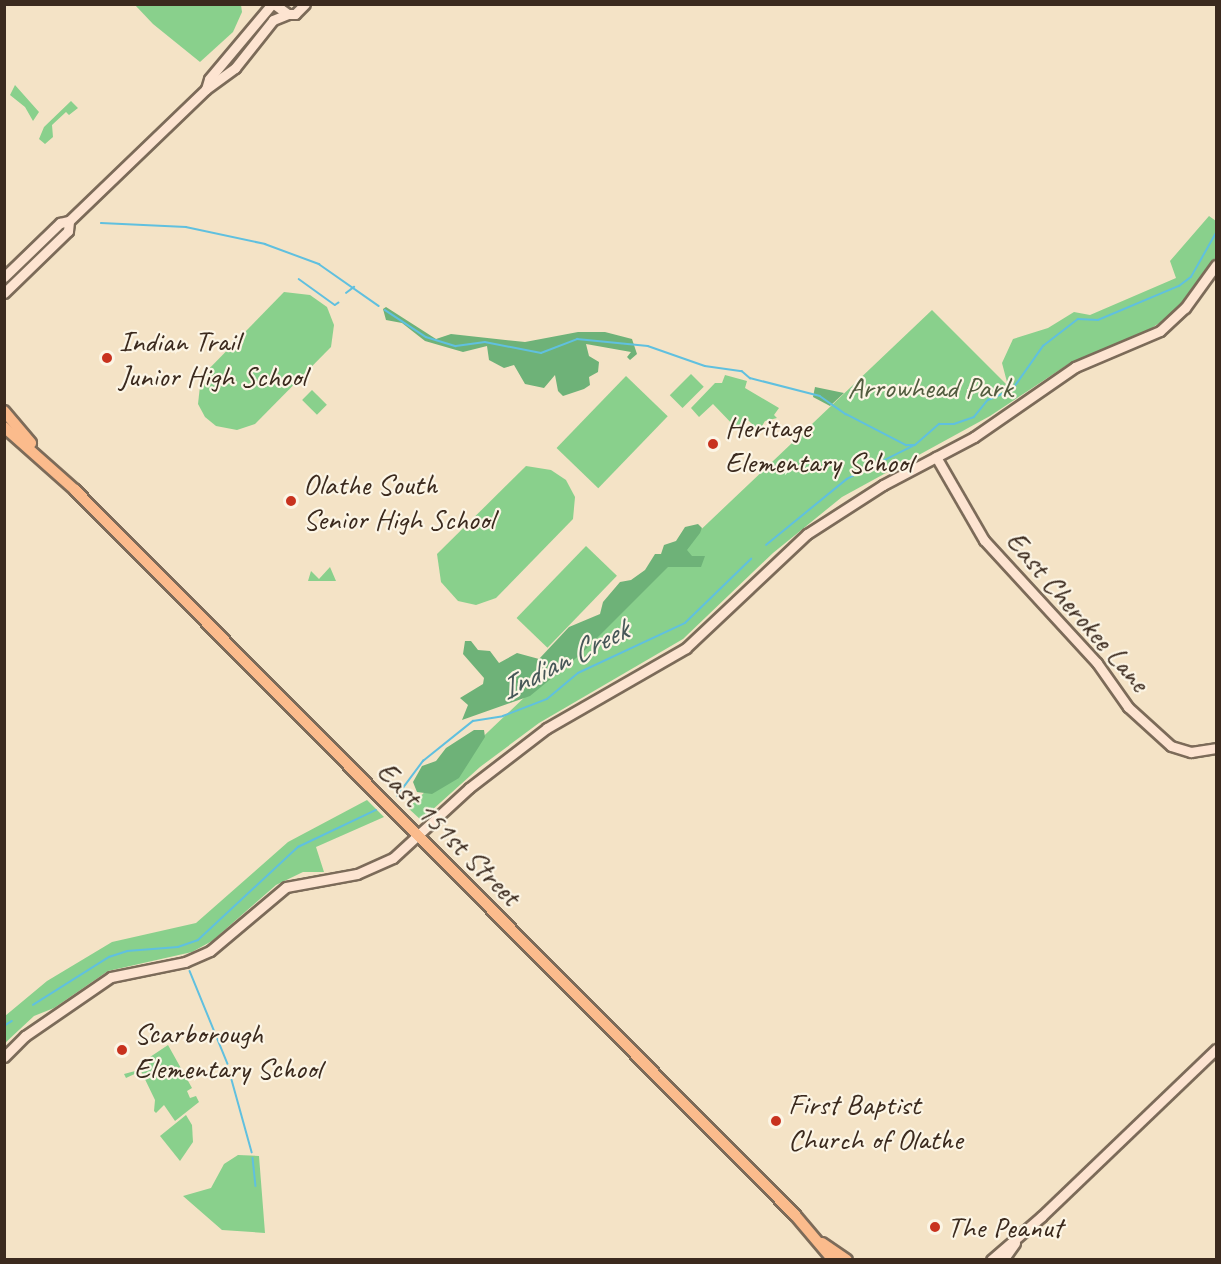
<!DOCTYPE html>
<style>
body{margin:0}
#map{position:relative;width:1221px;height:1264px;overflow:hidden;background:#f4e3c6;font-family:Caveat,sans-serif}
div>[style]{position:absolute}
.green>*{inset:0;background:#89d08c;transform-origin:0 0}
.forest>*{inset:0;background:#6eb278}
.stream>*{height:1.5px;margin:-0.75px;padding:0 0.75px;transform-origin:0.75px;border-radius:0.75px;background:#60c0df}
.roads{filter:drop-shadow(2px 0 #7c6b59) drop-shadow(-2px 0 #7c6b59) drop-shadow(0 2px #7c6b59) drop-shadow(0 -2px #7c6b59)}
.secondary>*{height:9px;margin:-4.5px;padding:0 4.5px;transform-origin:4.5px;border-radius:4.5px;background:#fde4d1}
.primary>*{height:10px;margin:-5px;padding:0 5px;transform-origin:5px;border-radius:5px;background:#fbbb8c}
.dots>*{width:16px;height:16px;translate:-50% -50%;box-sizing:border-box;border:3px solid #fcf5e5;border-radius:50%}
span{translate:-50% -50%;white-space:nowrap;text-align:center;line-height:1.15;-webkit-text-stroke:4.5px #fcf5e5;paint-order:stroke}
.poi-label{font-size:30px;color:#3b2a1e}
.left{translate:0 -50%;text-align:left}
.park-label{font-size:30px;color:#525c3f}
.street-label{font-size:30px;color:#3b2a1e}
.water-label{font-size:32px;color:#465758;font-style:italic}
.frame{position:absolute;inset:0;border:6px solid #3b2a1e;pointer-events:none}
</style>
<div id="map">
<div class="green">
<div style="clip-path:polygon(135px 5px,241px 5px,242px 12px,233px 32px,200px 62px,153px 24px)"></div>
<div style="clip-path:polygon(15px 85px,39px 112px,33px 121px,25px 107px,10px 95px)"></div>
<div style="clip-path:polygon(71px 101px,78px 108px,69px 115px,66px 112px,52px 125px,53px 137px,45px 144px,39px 139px,44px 127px)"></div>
<div style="clip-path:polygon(1209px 216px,1216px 221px,1216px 257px,1194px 290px,1167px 318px,1147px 331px,1070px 363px,990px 416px,842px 497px,773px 553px,683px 639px,539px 723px,480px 767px,421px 820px,408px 808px,932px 310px,1008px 386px,1002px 363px,1013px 339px,1048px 328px,1074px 312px,1090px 315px,1176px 278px,1170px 261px)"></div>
<div style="clip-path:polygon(284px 292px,310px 295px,327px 307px,334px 325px,331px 347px,255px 424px,237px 430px,216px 426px,205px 417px,198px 404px,201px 377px)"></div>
<div style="left:691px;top:374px;width:18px;height:30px;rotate:45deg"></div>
<div style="clip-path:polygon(725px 375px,747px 381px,745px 388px,779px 408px,774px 415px,777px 418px,765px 421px,759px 431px,747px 419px,737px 429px,713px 404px,699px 417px,691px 408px,715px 383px,722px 383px)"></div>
<div style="left:626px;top:376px;width:58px;height:100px;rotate:44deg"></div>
<div style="left:312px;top:390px;width:21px;height:14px;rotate:45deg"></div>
<div style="clip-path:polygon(526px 466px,551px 470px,566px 480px,575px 497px,573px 519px,496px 598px,476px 605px,458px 601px,441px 582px,437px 554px)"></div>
<div style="left:586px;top:546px;width:43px;height:100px;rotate:44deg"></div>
<div style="clip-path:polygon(330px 567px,336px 581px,308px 581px,311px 571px,319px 579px)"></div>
<div style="clip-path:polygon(367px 800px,384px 817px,316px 847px,324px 872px,303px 872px,276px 885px,212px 941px,192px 952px,108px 971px,54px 1008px,34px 1016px,5px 1043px,5px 1016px,47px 981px,112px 942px,196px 923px,288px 842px)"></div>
<div style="clip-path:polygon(168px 1045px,192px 1088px,187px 1091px,190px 1098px,196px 1096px,199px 1102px,175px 1121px,164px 1105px,156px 1113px,154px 1111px,155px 1100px,141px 1071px,126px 1078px,124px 1074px,150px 1067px,147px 1059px)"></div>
<div style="clip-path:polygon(186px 1115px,192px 1125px,193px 1142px,180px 1161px,160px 1136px)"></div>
<div style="clip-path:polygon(238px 1155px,259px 1156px,265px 1233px,222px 1230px,183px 1196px,211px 1188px,224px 1164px)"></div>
</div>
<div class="forest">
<div style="clip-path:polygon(386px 307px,436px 339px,451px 334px,525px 342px,578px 332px,605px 332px,632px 339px,637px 354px,630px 360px,627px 357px,631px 352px,586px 344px,589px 356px,599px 362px,598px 372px,589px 377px,590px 385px,584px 389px,563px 396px,558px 391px,555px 375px,544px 388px,525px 384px,514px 365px,504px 368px,489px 360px,487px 346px,463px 352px,425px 341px,402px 323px,386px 320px,383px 309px)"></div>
<div style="clip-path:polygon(815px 387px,844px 393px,830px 406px,813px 397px)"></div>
<div style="clip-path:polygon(698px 524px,702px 528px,700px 533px,687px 550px,692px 556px,705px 556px,701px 567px,668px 567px,581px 654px,530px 696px,462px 720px,468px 705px,460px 698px,483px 684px,484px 678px,463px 654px,465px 641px,471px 641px,478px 650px,490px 651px,499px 663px,517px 653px,539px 659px,569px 627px,600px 614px,603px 602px,620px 582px,631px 580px,645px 570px,655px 554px,661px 554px,664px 545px,676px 541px,685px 527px)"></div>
<div style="clip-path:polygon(474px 730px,484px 730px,485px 737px,459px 778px,432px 794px,417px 792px,413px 782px,422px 766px,436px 761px,446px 748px)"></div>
</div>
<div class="stream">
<div style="left:101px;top:223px;width:85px;rotate:2.7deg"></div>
<div style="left:186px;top:227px;width:81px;rotate:12.1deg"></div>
<div style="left:265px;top:244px;width:58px;rotate:20.3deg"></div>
<div style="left:319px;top:264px;width:73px;rotate:35deg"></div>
<div style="left:299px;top:279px;width:44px;rotate:35.8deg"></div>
<div style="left:335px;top:305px;width:4px;rotate:-34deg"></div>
<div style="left:346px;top:293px;width:10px;rotate:-37deg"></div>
<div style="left:385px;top:310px;width:49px;rotate:33.4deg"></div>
<div style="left:426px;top:337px;width:31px;rotate:17deg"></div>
<div style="left:456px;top:346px;width:29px;rotate:-8deg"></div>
<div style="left:485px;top:342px;width:57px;rotate:11.1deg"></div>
<div style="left:541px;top:353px;width:39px;rotate:-21deg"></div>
<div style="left:577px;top:339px;width:71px;rotate:5.6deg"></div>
<div style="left:648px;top:346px;width:60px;rotate:19.3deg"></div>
<div style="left:705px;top:366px;width:37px;rotate:8deg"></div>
<div style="left:742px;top:371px;width:11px;rotate:41deg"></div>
<div style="left:750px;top:378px;width:72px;rotate:14.4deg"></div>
<div style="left:820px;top:396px;width:32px;rotate:35deg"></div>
<div style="left:846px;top:414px;width:68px;rotate:27.3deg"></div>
<div style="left:906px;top:445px;width:9px"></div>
<div style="left:766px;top:545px;width:104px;rotate:-39.2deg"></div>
<div style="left:847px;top:479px;width:76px;rotate:-26.6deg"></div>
<div style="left:915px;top:445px;width:32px;rotate:-41deg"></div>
<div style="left:939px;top:424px;width:15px"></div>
<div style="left:954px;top:424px;width:21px;rotate:-19deg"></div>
<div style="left:974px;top:417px;width:22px;rotate:-51deg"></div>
<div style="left:988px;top:400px;width:26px;rotate:-23deg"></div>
<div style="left:1012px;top:390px;width:54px;rotate:-54.8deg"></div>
<div style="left:1043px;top:346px;width:44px;rotate:-37.6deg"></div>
<div style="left:1078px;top:319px;width:20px;rotate:3deg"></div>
<div style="left:1098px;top:320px;width:88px;rotate:-22.8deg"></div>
<div style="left:1179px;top:286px;width:15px;rotate:-37deg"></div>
<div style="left:1191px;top:277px;width:51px;rotate:-60.4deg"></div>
<div style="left:397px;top:796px;width:44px;rotate:-53.4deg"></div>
<div style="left:423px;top:761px;width:64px;rotate:-38.7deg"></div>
<div style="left:473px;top:721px;width:30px;rotate:-9deg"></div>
<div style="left:503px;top:716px;width:47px;rotate:-21.1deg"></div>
<div style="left:547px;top:699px;width:40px;rotate:-40deg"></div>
<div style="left:578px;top:673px;width:118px;rotate:-25deg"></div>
<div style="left:685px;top:623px;width:92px;rotate:-44.1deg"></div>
<div style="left:190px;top:971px;width:100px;rotate:67.8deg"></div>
<div style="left:33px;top:1005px;width:90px;rotate:-32.3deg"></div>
<div style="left:109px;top:957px;width:19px;rotate:-18deg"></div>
<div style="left:127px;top:951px;width:51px;rotate:-4.5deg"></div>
<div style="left:178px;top:947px;width:21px;rotate:-19deg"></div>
<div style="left:198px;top:940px;width:137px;rotate:-42.9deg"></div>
<div style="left:298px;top:847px;width:86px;rotate:-25.4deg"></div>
<div style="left:4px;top:1026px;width:9px;rotate:-32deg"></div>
<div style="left:232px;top:1080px;width:75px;rotate:74.5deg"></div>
<div style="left:253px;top:1158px;width:28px;rotate:84deg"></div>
</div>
<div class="roads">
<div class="secondary">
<div style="left:274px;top:4px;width:17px;rotate:36deg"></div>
<div style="left:288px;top:14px;width:7px"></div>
<div style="left:295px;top:14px;width:14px;rotate:-45deg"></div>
<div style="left:206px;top:89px;width:10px;rotate:-73deg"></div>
<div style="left:209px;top:79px;width:98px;rotate:-50deg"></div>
<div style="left:4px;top:277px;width:78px;rotate:-44deg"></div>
<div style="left:60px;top:223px;width:9px;rotate:-13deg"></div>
<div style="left:69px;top:221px;width:190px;rotate:-43.9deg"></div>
<div style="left:206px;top:89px;width:36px;rotate:-36deg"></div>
<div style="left:235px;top:68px;width:61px;rotate:-51.6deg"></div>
<div style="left:273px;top:20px;width:16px;rotate:-22deg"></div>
<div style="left:4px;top:293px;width:89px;rotate:-44.1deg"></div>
<div style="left:68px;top:231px;width:10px;rotate:-84deg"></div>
<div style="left:936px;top:457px;width:96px;rotate:60deg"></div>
<div style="left:984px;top:540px;width:167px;rotate:47.4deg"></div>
<div style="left:1097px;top:663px;width:54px;rotate:54.8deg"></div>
<div style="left:1128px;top:707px;width:58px;rotate:42.2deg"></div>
<div style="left:1171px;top:746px;width:21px;rotate:17deg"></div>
<div style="left:1191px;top:752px;width:25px;rotate:-9deg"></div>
<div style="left:4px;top:1057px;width:30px;rotate:-45deg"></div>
<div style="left:25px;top:1036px;width:104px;rotate:-34.5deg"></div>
<div style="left:111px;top:977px;width:76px;rotate:-11.5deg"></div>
<div style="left:185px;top:962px;width:27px;rotate:-24deg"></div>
<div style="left:210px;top:951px;width:99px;rotate:-40.1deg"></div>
<div style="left:286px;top:887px;width:72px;rotate:-10.4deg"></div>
<div style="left:357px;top:874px;width:39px;rotate:-24deg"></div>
<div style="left:393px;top:858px;width:103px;rotate:-42.6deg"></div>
<div style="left:469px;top:788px;width:98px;rotate:-37.6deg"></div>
<div style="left:547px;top:728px;width:160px;rotate:-29.9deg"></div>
<div style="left:686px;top:648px;width:166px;rotate:-43.3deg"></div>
<div style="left:807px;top:534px;width:90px;rotate:-32.8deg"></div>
<div style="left:883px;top:485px;width:103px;rotate:-27.8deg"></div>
<div style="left:974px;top:437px;width:123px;rotate:-34.7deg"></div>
<div style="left:1075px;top:367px;width:92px;rotate:-23deg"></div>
<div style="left:1160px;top:331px;width:34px;rotate:-43deg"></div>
<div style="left:1185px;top:308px;width:53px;rotate:-54.2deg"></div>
<div style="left:991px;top:1260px;width:67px;rotate:-40.8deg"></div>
<div style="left:1042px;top:1216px;width:241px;rotate:-43.8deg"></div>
<div style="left:1003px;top:1260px;width:21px;rotate:-55deg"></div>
</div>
<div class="primary">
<div style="left:4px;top:411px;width:42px;rotate:49.8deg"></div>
<div style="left:4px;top:427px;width:95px;rotate:41.6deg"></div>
<div style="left:75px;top:490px;width:1022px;rotate:45.2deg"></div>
<div style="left:795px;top:1215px;width:59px;rotate:49.8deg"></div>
<div style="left:822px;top:1243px;width:30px;rotate:34deg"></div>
</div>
</div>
<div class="dots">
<div style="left:107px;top:358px;background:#c8321e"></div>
<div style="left:713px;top:444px;background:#c8321e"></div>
<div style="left:291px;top:501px;background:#c8321e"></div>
<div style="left:122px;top:1050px;background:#c8321e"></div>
<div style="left:776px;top:1121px;background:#c8321e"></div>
<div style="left:935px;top:1227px;background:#c8321e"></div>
</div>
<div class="poi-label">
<span class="left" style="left:119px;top:358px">Indian Trail<br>Junior High School</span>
<span class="left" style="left:725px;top:444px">Heritage<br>Elementary School</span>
<span class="left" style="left:303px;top:501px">Olathe South<br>Senior High School</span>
<span class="left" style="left:134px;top:1050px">Scarborough<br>Elementary School</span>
<span class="left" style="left:788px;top:1121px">First Baptist<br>Church of Olathe</span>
<span class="left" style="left:947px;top:1227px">The Peanut</span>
</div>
<div class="park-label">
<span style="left:930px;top:387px">Arrowhead Park</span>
</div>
<div class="street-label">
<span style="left:1078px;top:611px;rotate:49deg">East Cherokee Lane</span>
<span style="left:449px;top:833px;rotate:45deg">East 151st Street</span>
</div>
<div class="water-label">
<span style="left:564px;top:660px;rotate:-27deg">Indian Creek</span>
</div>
<div class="frame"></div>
</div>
